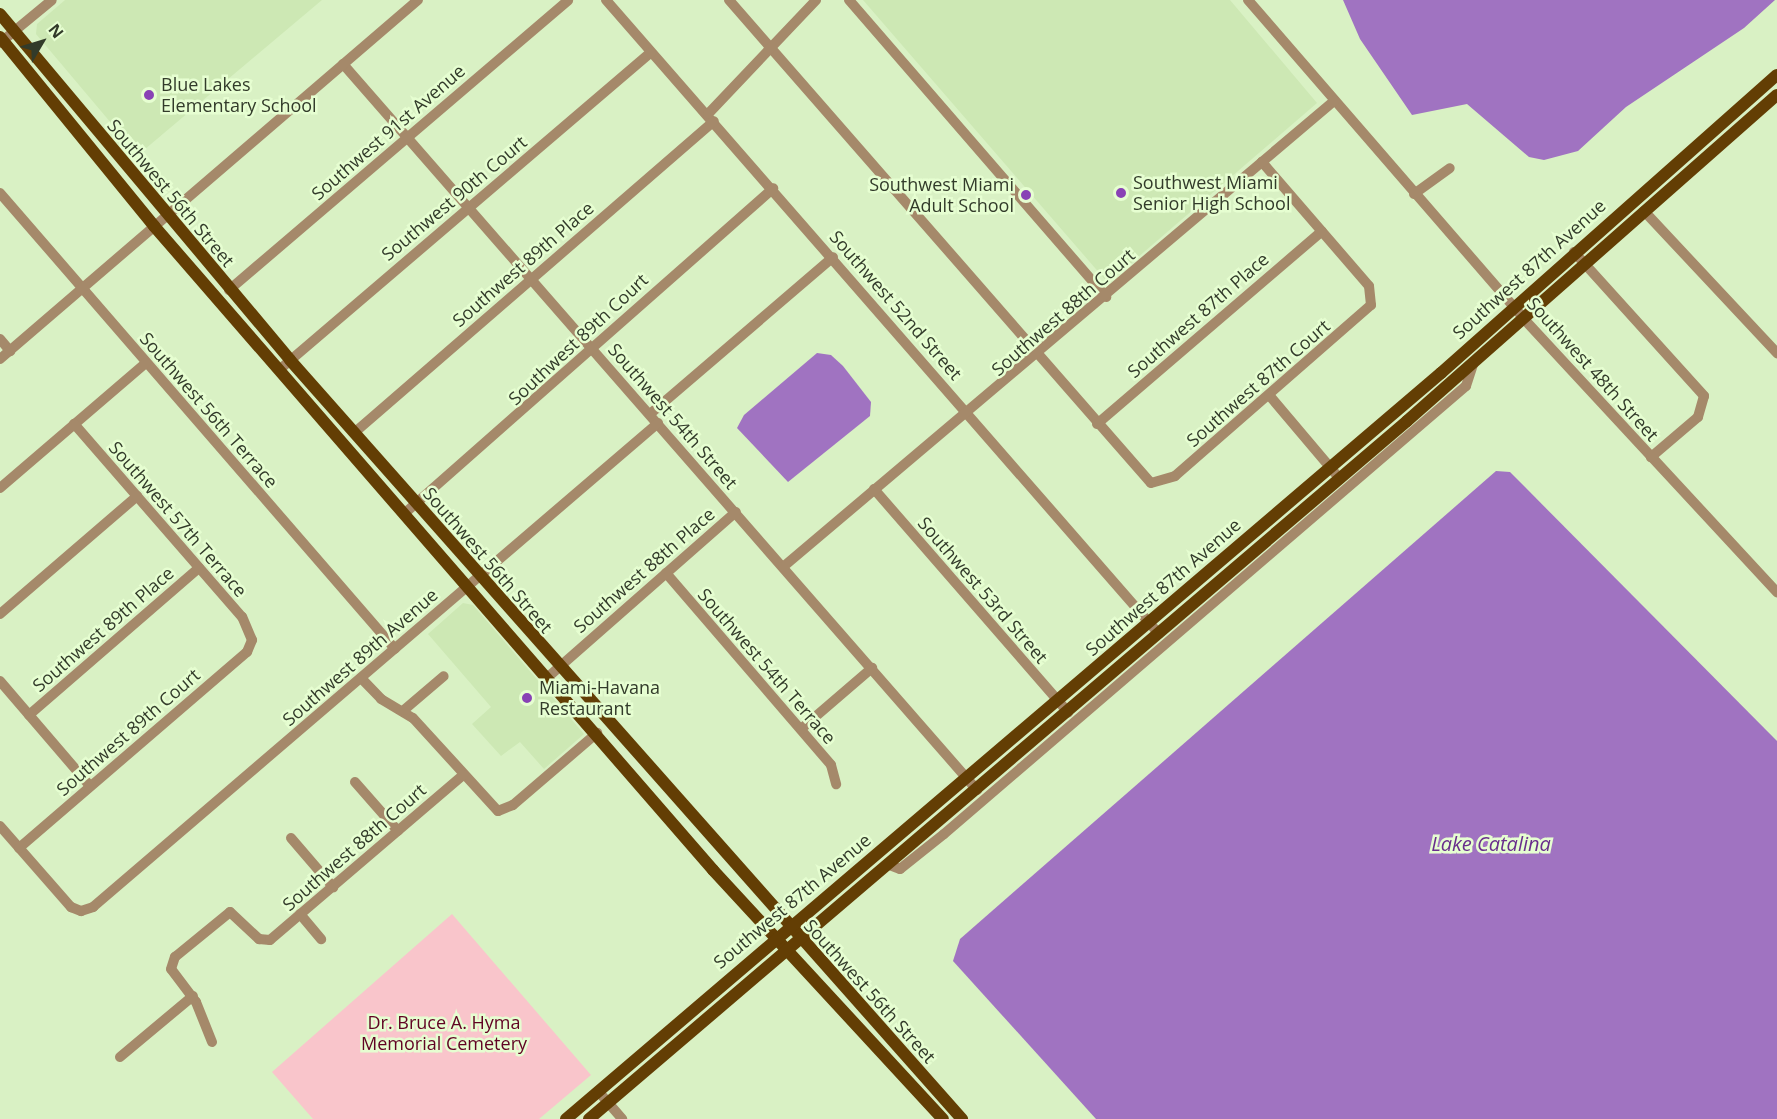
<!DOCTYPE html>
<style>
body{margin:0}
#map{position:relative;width:1777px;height:1119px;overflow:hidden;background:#d9f1c4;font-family:"Open Sans",sans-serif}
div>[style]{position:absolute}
.built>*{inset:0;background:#cde8b4}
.green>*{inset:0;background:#f9c5cb}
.water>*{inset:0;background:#a073c1}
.minor>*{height:10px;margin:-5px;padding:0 5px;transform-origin:5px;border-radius:5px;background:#a5896a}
.major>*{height:12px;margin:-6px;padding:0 6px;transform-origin:6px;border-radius:6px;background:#633e04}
.dots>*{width:16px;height:16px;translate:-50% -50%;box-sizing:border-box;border:3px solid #e6fed1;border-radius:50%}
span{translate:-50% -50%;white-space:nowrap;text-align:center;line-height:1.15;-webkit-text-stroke:5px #e6fed1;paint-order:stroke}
.poi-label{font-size:18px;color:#323b2a}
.left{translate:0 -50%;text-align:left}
.right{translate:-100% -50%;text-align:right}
.street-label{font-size:18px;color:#323b2a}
.park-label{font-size:18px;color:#600323}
.water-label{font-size:20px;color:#692e8c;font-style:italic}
.north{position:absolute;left:12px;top:12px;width:60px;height:60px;-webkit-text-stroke:4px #e6fed1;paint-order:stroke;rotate:52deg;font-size:16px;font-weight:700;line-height:24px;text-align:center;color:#323b2a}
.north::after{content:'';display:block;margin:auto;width:21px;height:27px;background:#323b2a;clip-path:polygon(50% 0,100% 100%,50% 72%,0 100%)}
</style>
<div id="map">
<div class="built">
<div style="clip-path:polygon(65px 0,322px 0,138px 155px,36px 34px,37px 24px)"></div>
<div style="clip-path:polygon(863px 0,1230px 0,1317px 103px,1108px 283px)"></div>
<div style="clip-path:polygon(463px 603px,473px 605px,584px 734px,544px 769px,520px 742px,501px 756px,472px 724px,491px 707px,428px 634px)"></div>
</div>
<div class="green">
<div style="clip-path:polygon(452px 914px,591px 1075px,539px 1119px,313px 1119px,272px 1072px)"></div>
</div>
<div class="water">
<div style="clip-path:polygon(1343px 0,1775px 0,1744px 28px,1626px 107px,1578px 151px,1544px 160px,1529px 157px,1467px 104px,1412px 115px,1360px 39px)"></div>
<div style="clip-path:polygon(817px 353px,831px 355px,843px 366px,871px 402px,870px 416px,788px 482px,737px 428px,744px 415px)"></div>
<div style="clip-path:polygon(1496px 471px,1510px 472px,1777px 741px,1777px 1119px,1096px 1119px,953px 961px,960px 939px)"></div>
</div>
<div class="minor">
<div style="left:606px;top:0;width:841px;rotate:48.9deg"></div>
<div style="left:729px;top:0;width:641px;rotate:48.86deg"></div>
<div style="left:1151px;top:483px;width:25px;rotate:-16deg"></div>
<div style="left:1175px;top:476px;width:260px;rotate:-41.1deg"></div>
<div style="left:1371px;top:305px;width:19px;rotate:-96deg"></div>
<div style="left:1369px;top:286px;width:164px;rotate:-130.8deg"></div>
<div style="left:849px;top:0;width:393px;rotate:49.1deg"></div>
<div style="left:1248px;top:0;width:420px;rotate:49.1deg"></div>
<div style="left:1523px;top:318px;width:374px;rotate:47.2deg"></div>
<div style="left:0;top:43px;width:67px;rotate:-39.6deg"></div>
<div style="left:343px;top:64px;width:964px;rotate:48.87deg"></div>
<div style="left:708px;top:114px;width:157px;rotate:-46.5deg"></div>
<div style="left:0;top:193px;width:603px;rotate:49.1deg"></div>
<div style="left:1414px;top:194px;width:44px;rotate:-35.8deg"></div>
<div style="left:1644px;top:211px;width:195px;rotate:46.9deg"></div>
<div style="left:1574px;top:252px;width:194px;rotate:47.9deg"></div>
<div style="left:1704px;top:396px;width:22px;rotate:106deg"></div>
<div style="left:1698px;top:417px;width:62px;rotate:139.6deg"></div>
<div style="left:229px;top:290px;width:446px;rotate:-40.5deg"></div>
<div style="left:0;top:339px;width:16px;rotate:50deg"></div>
<div style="left:0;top:359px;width:551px;rotate:-40.66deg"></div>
<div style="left:279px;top:370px;width:489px;rotate:-40.5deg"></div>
<div style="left:1269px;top:395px;width:110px;rotate:49.8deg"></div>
<div style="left:650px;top:414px;width:241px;rotate:-40.6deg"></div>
<div style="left:1097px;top:424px;width:296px;rotate:-40.6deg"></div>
<div style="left:354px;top:433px;width:476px;rotate:-40.9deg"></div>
<div style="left:0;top:488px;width:192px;rotate:-40.6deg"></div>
<div style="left:874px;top:489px;width:296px;rotate:49deg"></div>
<div style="left:405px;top:513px;width:491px;rotate:-41.4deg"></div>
<div style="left:783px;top:567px;width:722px;rotate:-40.22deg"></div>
<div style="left:666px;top:573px;width:253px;rotate:49.3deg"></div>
<div style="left:831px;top:765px;width:20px;rotate:75deg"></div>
<div style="left:0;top:614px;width:181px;rotate:-40.7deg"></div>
<div style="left:548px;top:677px;width:250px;rotate:-41.3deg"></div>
<div style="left:361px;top:678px;width:29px;rotate:46deg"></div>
<div style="left:381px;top:699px;width:37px;rotate:31deg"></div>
<div style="left:413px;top:718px;width:126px;rotate:47.6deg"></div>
<div style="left:498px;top:811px;width:16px;rotate:-22deg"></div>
<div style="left:513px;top:805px;width:111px;rotate:-40.6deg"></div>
<div style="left:0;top:681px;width:138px;rotate:49.4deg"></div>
<div style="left:404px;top:710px;width:52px;rotate:-40.4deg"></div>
<div style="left:29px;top:715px;width:225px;rotate:-40.9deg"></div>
<div style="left:801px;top:729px;width:94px;rotate:-40.7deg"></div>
<div style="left:355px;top:782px;width:65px;rotate:48.7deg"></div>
<div style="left:0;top:826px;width:108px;rotate:48.8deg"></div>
<div style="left:71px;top:907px;width:11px;rotate:22deg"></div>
<div style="left:81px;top:911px;width:13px;rotate:-18deg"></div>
<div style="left:93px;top:907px;width:744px;rotate:-40.58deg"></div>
<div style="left:291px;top:838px;width:65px;rotate:49.4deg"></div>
<div style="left:19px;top:848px;width:301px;rotate:-40.7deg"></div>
<div style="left:247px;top:652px;width:13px;rotate:-67deg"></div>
<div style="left:252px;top:640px;width:25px;rotate:-113deg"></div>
<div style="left:242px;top:617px;width:256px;rotate:-131deg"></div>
<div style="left:887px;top:864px;width:14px;rotate:21deg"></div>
<div style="left:900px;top:869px;width:56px;rotate:-38.5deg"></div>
<div style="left:944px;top:834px;width:688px;rotate:-40.64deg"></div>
<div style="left:1466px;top:386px;width:23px;rotate:-72deg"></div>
<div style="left:300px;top:914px;width:33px;rotate:50deg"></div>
<div style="left:212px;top:1042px;width:43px;rotate:-111.8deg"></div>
<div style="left:196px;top:1002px;width:41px;rotate:-127.1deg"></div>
<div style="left:171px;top:969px;width:13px;rotate:-72deg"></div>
<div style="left:175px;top:957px;width:71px;rotate:-39.3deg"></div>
<div style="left:230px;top:912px;width:40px;rotate:43deg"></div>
<div style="left:259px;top:939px;width:11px;rotate:5deg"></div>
<div style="left:270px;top:940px;width:254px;rotate:-40.5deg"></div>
<div style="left:120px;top:1057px;width:95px;rotate:-39.9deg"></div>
<div style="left:598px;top:1091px;width:37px;rotate:49deg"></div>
</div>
<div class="major">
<div style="left:0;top:14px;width:451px;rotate:50deg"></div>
<div style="left:290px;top:360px;width:1014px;rotate:48.48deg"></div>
<div style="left:0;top:37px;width:244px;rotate:50.8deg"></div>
<div style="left:154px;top:226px;width:853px;rotate:49.04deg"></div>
<div style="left:713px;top:870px;width:339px;rotate:47.3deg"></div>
<div style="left:566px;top:1119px;width:1150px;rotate:-40.45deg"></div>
<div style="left:1441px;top:373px;width:449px;rotate:-41.6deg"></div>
<div style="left:589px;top:1119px;width:1075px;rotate:-40.47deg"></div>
<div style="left:1407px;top:421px;width:493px;rotate:-41.4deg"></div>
</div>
<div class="dots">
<div style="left:149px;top:95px;background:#8942b5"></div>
<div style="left:1121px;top:193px;background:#8942b5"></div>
<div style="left:1026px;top:195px;background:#8942b5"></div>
<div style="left:527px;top:698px;background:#8942b5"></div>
</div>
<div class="poi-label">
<span class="left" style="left:161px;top:95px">Blue Lakes<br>Elementary School</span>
<span class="left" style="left:1133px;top:193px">Southwest Miami<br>Senior High School</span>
<span class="right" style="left:1014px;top:195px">Southwest Miami<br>Adult School</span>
<span class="left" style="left:539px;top:698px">Miami-Havana<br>Restaurant</span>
</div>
<div class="street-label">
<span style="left:388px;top:132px;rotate:-41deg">Southwest 91st Avenue</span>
<span style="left:171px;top:193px;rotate:50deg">Southwest 56th Street</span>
<span style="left:454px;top:198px;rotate:-40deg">Southwest 90th Court</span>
<span style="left:523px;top:264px;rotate:-41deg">Southwest 89th Place</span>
<span style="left:1529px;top:269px;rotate:-42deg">Southwest 87th Avenue</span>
<span style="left:896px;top:305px;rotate:49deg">Southwest 52nd Street</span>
<span style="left:1063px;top:312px;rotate:-41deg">Southwest 88th Court</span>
<span style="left:1198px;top:315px;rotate:-41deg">Southwest 87th Place</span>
<span style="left:578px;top:339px;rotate:-43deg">Southwest 89th Court</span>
<span style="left:1593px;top:369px;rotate:48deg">Southwest 48th Street</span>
<span style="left:1258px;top:383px;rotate:-41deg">Southwest 87th Court</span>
<span style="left:209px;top:410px;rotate:49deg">Southwest 56th Terrace</span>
<span style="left:673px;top:416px;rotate:49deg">Southwest 54th Street</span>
<span style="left:178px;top:519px;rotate:49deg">Southwest 57th Terrace</span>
<span style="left:488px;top:560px;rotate:49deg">Southwest 56th Street</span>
<span style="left:644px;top:570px;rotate:-41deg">Southwest 88th Place</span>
<span style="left:1163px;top:587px;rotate:-41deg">Southwest 87th Avenue</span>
<span style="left:983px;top:590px;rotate:49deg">Southwest 53rd Street</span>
<span style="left:103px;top:629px;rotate:-41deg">Southwest 89th Place</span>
<span style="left:360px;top:657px;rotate:-41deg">Southwest 89th Avenue</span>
<span style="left:767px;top:666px;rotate:49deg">Southwest 54th Terrace</span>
<span style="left:128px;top:732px;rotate:-41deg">Southwest 89th Court</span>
<span style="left:354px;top:847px;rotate:-41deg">Southwest 88th Court</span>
<span style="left:792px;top:901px;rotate:-40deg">Southwest 87th Avenue</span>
<span style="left:870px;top:991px;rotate:48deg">Southwest 56th Street</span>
</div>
<div class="park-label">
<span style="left:444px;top:1033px">Dr. Bruce A. Hyma<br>Memorial Cemetery</span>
</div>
<div class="water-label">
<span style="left:1491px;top:843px">Lake Catalina</span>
</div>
<div class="north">N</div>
</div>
